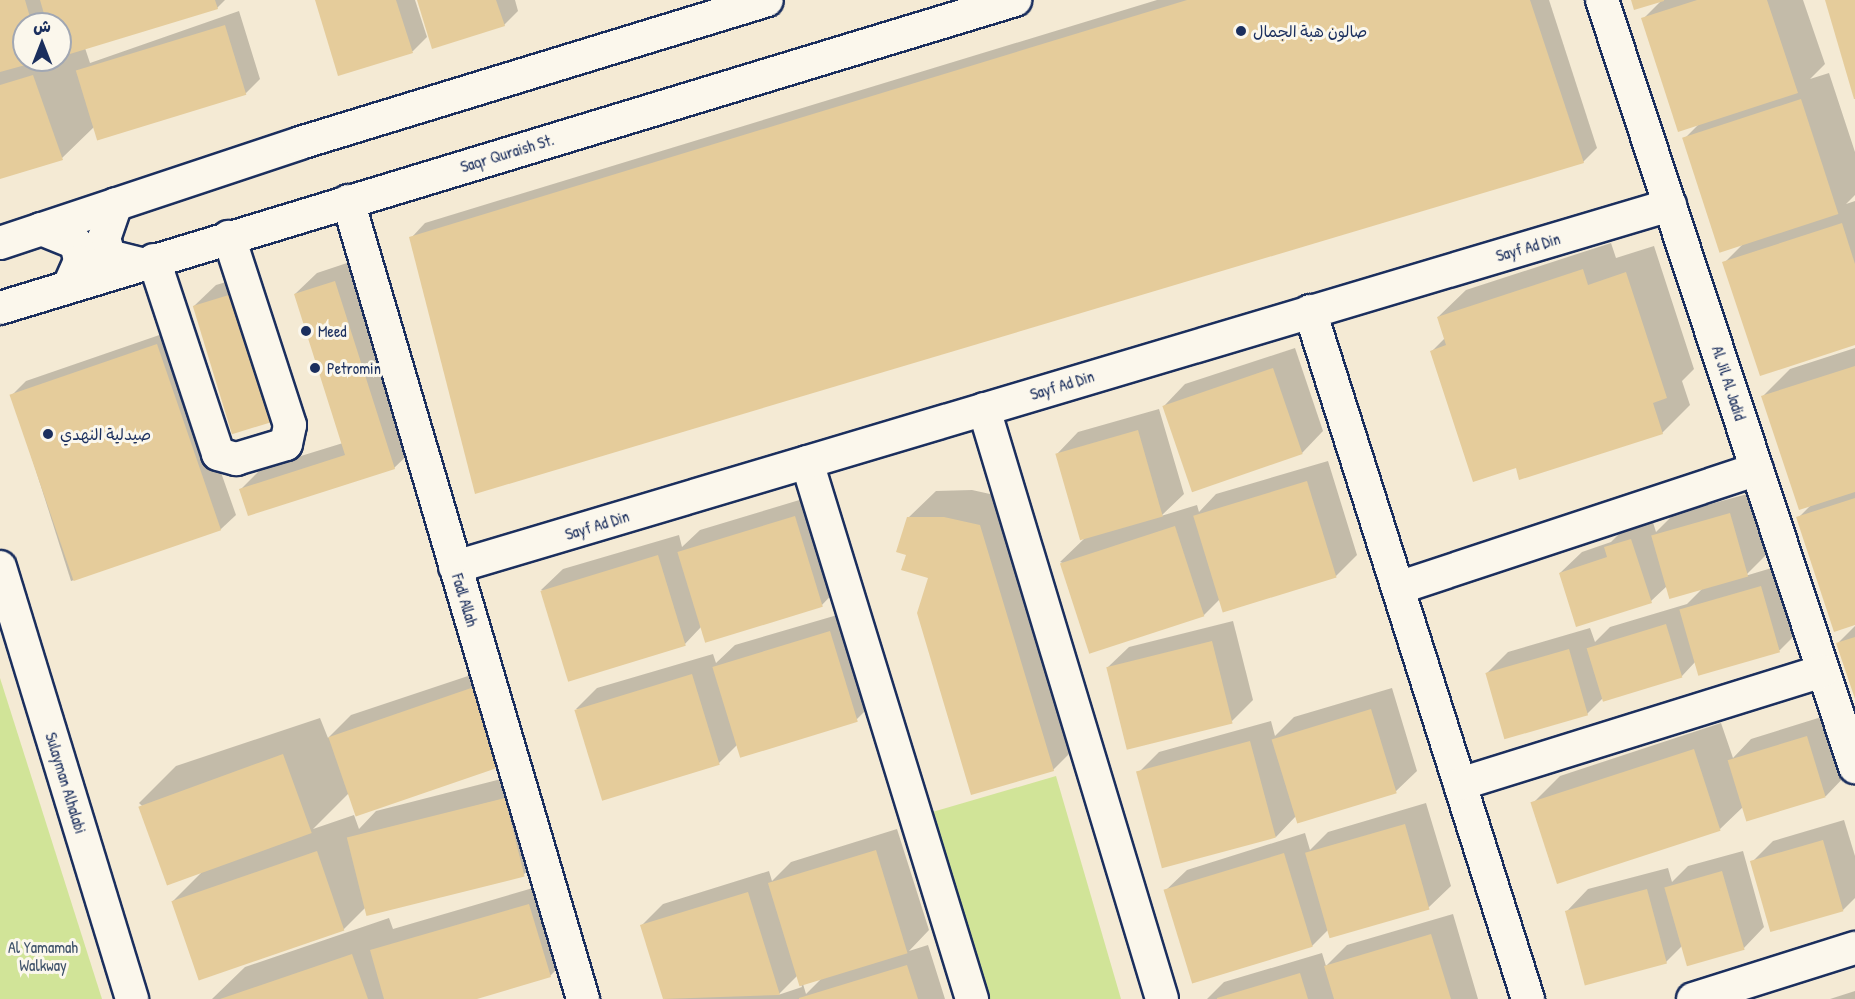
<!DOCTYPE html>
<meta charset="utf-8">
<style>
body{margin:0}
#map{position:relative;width:1855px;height:999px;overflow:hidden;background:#f4ead4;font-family:"Patrick Hand","Playpen Sans Arabic",sans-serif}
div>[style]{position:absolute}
.green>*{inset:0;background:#d1e498}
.shadow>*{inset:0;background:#0003}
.building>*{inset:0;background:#e5cc9b;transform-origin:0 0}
.roads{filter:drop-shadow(2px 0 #1b2f5e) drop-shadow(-2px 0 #1b2f5e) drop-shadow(0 2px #1b2f5e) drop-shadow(0 -2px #1b2f5e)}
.minor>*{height:32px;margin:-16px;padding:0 16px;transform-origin:16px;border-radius:16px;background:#fbf7ec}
.dots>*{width:16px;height:16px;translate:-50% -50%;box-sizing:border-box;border:3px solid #fbf7ec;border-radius:50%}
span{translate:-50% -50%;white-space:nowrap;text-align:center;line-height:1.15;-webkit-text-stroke:6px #fbf7ec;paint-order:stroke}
.poi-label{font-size:16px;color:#1b2f5e}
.left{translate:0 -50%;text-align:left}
.street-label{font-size:16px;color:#1b2f5e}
.park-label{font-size:16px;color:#3f536a}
.north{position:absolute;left:12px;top:12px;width:60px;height:60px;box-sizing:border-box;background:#fbf7ec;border:2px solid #a1a7b3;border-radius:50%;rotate:0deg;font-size:16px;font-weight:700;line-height:24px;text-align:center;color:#1b2f5e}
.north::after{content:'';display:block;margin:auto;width:21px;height:27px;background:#1b2f5e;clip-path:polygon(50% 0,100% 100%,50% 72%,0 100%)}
</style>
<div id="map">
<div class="green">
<div style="clip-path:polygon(0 678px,102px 999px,0 999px)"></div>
<div style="clip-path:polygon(1056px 776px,1121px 999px,984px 999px,929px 813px)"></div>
</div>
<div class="shadow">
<div style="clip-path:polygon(evenodd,0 0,225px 0,217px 8px,85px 48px,90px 63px,239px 11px,260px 79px,246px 93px,94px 127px,62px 158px,0 177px,0 0,24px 24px,60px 24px,60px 60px,24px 60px,24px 24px)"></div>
<div style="clip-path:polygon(316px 0,415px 0,427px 37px,413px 51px,339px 74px)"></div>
<div style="clip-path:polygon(419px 0,515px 0,518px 11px,504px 25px)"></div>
<div style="clip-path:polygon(1157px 0,1549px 0,1597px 148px,1583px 162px,411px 238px,425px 223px)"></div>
<div style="clip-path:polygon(1662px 0,1803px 0,1825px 64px,1810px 79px,1829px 73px,1855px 152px,1855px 195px,1846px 204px,1855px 201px,1855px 343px,1724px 263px,1744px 243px,1684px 139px,1699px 124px,1643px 19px)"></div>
<div style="clip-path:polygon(1611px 243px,1616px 258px,1654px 246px,1694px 369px,1682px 381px,1690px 405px,1662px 433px,1517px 466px,1432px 351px,1445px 338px,1438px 317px,1466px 290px)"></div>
<div style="clip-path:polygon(356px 260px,416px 447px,394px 468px,241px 489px,262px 468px,343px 443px,295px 294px,317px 273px)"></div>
<div style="clip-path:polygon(253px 274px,292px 400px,271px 421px,194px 306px,216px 285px)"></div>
<div style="clip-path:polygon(171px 331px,236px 515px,221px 529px,71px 581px,12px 395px,26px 381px)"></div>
<div style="clip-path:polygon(1295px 348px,1323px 431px,1302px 453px,1192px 489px,1164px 406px,1185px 384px)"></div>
<div style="clip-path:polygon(1855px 348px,1855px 623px,1798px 518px,1811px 505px,1763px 396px,1790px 369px)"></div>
<div style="clip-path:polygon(1159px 409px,1184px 494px,1161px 516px,1197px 505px,1199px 512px,1216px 494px,1328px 461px,1357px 555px,1335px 577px,1220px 599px,1204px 615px,1060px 562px,1086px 537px,1057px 454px,1078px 432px)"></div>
<div style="clip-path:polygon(972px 490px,1008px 498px,1081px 742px,1053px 770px,930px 577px,907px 554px,908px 518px,936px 491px)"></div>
<div style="clip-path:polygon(1751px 493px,1768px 553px,1745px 576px,1782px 565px,1801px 629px,1780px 650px,1700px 674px,1696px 661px,1682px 676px,1604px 697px,1587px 714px,1487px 673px,1508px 652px,1590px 628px,1595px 642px,1610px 627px,1687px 604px,1705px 586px,1667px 586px,1651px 601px,1560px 573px,1582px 552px,1611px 542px,1627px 526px,1652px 519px,1656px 532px,1674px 514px)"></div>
<div style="clip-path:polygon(816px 495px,842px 584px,821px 606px,701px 627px,684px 645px,541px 590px,563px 569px,679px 535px,682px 547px,700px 530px)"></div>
<div style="clip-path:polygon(851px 611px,877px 699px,856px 720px,737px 745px,718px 764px,576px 709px,597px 688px,713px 654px,716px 663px,735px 645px)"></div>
<div style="clip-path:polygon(1233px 621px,1253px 700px,1232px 721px,1107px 668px,1129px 647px)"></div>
<div style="clip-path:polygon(1855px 626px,1855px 696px,1838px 643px)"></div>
<div style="clip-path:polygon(495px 667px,522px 744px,349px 793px,313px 829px,354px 815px,359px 829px,376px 811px,532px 771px,552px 847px,524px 874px,366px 907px,343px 930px,173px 901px,207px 867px,139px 803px,176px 766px,320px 718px,328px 738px,351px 715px)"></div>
<div style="clip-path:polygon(1392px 688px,1417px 771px,1395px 792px,1296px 816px,1276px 837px,1138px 773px,1159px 752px,1271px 721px,1275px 736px,1294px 717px)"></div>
<div style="clip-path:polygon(1828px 715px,1847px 774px,1826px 796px,1744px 806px,1720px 829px,1533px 803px,1560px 776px,1721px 723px,1733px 758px,1751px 739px)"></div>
<div style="clip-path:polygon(1426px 803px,1451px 886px,1429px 907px,1329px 929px,1312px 946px,1165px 891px,1187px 870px,1305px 833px,1310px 850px,1328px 832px)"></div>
<div style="clip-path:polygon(1844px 820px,1855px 856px,1855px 898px,1843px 910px,1751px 863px,1773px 841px)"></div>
<div style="clip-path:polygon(evenodd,897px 829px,929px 930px,909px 951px,928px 945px,945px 999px,665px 999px,642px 925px,663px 904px,769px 871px,772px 881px,791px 862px,897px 829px,798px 975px,802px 987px,778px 995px,798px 975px,897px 829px,821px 979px,806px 994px,803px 984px,821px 979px)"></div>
<div style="clip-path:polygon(1743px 851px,1764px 927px,1743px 949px,1682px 946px,1666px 962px,1567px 911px,1588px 889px,1668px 868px,1672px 882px,1688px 866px)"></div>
<div style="clip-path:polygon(550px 883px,571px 955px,550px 976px,472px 999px,212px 999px,245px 967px,389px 918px,393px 929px)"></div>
<div style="clip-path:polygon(1453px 914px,1478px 999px,1207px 999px,1224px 982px,1322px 953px,1326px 966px,1347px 945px)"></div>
<div style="clip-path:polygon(1855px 991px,1855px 999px,1830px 999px)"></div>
</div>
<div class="building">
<div style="clip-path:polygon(0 0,25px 0,32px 24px,24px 24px,24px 60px,40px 61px,0 72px)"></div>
<div style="clip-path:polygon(40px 0,215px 0,218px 9px,60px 57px,60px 24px,47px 24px)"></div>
<div style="clip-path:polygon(315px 0,396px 0,413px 53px,338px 76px)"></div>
<div style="clip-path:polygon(417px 0,496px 0,505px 26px,432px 49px)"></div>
<div style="clip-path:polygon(1187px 0,1530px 0,1584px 163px,475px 494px,409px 237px)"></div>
<div style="clip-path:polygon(1631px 0,1664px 0,1664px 1px,1634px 10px)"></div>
<div style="clip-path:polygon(1697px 0,1767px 0,1798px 93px,1678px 132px,1641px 18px)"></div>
<div style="clip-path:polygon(1825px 0,1855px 0,1855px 99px,1854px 99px)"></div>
<div style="left:225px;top:25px;width:73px;height:156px;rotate:73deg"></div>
<div style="clip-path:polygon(33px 75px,63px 160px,0 179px,0 85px)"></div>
<div style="left:1801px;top:99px;width:121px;height:125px;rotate:72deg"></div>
<div style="clip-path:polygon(1842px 223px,1855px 264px,1855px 345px,1760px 376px,1722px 262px)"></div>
<div style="clip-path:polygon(1583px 269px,1588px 285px,1626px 272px,1667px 398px,1653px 403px,1663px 434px,1519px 480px,1516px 468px,1473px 482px,1430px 351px,1446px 345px,1437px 317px)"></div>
<div style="clip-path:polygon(335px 281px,395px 469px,248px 516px,239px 489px,345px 455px,294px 294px)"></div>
<div style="left:232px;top:294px;width:134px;height:41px;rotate:73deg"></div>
<div style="left:157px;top:344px;width:197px;height:156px;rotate:71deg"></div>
<div style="clip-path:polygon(1855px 366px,1855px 492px,1799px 510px,1761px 396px)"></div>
<div style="left:1273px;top:368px;width:91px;height:117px;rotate:71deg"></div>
<div style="left:1138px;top:430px;width:90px;height:86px;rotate:74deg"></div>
<div style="left:1307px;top:481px;width:101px;height:119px;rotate:73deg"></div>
<div style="clip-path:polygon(1855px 498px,1855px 625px,1834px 632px,1796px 517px)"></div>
<div style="left:1730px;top:513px;width:66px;height:82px;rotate:74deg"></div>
<div style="left:795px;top:516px;width:95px;height:123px;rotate:73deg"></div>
<div style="clip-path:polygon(907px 517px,944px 517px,980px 525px,1054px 771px,971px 795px,917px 613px,928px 578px,901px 570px,906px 555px,896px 552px)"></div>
<div style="left:1175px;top:526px;width:95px;height:121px;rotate:72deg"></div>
<div style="clip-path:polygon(1631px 539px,1652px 603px,1576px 627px,1559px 573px,1607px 557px,1604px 547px)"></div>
<div style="left:658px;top:555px;width:95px;height:123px;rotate:73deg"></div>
<div style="left:1761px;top:586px;width:69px;height:85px;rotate:74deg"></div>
<div style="left:1666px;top:624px;width:56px;height:83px;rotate:73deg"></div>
<div style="left:830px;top:631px;width:95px;height:123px;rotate:73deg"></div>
<div style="clip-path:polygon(1855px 637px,1855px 699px,1836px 643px)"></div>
<div style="left:1212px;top:641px;width:85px;height:109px;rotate:76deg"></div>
<div style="left:1569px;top:649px;width:69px;height:87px;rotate:74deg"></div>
<div style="left:692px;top:674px;width:95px;height:123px;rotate:73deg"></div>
<div style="left:474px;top:687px;width:84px;height:154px;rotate:71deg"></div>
<div style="left:1371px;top:709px;width:88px;height:104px;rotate:73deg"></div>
<div style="left:1807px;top:736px;width:64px;height:83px;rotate:73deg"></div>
<div style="left:1250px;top:741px;width:100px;height:118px;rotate:75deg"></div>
<div style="left:1694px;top:749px;width:86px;height:172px;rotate:72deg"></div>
<div style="left:283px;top:754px;width:84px;height:154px;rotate:70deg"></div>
<div style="left:505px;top:798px;width:81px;height:163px;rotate:76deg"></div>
<div style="left:1405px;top:824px;width:89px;height:104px;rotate:74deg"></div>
<div style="left:1823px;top:840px;width:74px;height:76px;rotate:74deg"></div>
<div style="left:876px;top:850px;width:108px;height:113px;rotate:73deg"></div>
<div style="left:317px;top:851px;width:84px;height:154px;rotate:71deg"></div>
<div style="left:1284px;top:853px;width:98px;height:126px;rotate:73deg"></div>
<div style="left:1722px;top:871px;width:82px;height:60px;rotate:74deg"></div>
<div style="left:1647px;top:889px;width:77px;height:85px;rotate:75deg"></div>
<div style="clip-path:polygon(748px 892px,780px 995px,663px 999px,640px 925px)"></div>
<div style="clip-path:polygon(529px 904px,551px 977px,477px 999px,384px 999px,370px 950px)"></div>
<div style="clip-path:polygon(1431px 934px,1451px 999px,1334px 999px,1324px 966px)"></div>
<div style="clip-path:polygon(352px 954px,368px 999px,220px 999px)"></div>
<div style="clip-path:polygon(907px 965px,918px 999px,799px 999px,799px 998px)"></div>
<div style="clip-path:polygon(1300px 973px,1308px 999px,1217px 999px,1217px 998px)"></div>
</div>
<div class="roads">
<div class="minor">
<div style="left:1602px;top:0;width:808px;rotate:71.74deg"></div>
<div style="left:348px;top:201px;width:832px;rotate:73.59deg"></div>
<div style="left:116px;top:204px;width:36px;rotate:109deg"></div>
<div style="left:104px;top:238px;width:19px;rotate:74deg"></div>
<div style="left:109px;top:256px;width:32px;rotate:14deg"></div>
<div style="left:41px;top:229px;width:38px;rotate:22deg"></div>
<div style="left:76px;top:243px;width:18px;rotate:77deg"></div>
<div style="left:80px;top:261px;width:27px;rotate:114deg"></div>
<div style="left:0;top:243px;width:316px;rotate:-18.4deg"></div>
<div style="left:300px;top:143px;width:488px;rotate:-17deg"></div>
<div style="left:154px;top:260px;width:204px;rotate:71.7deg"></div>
<div style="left:218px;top:454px;width:19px;rotate:16deg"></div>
<div style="left:236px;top:459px;width:52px;rotate:-16.7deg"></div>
<div style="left:286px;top:444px;width:19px;rotate:-78deg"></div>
<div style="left:290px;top:425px;width:198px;rotate:-108deg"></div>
<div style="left:0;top:308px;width:1061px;rotate:-16.88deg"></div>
<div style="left:1310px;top:311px;width:722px;rotate:72.42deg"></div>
<div style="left:984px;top:409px;width:616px;rotate:73.21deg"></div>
<div style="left:807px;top:462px;width:562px;rotate:72.92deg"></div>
<div style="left:0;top:567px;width:452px;rotate:73deg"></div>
<div style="left:455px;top:567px;width:1268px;rotate:-16.59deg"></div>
<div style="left:1398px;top:588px;width:378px;rotate:-18.3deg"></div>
<div style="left:1460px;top:784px;width:380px;rotate:-17.3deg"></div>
<div style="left:1693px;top:999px;width:170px;rotate:-17.5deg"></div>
</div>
</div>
<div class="dots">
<div style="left:1241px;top:31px;background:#1b2f5e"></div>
<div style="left:306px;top:331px;background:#1b2f5e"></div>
<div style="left:315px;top:368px;background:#1b2f5e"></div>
<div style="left:48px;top:434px;background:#1b2f5e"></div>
</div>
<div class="poi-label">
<span class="left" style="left:1253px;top:31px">صالون هبة الجمال</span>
<span class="left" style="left:318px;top:331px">Meed</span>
<span class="left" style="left:327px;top:368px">Petromin</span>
<span class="left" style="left:60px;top:434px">صيدلية النهدي</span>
</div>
<div class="street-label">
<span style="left:507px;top:153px;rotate:-17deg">Saqr Quraish St.</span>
<span style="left:1528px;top:247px;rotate:-16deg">Sayf Ad Din</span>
<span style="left:1729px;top:383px;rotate:72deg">Al Jil Al Jadid</span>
<span style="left:1062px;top:385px;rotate:-17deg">Sayf Ad Din</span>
<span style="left:597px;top:525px;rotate:-17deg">Sayf Ad Din</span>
<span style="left:465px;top:600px;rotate:73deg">Fadl Allah</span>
<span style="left:66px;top:783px;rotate:73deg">Sulayman Alhalabi</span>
</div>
<div class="park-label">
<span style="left:43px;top:956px">Al Yamamah<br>Walkway</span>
</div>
<div class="north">ش</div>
</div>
